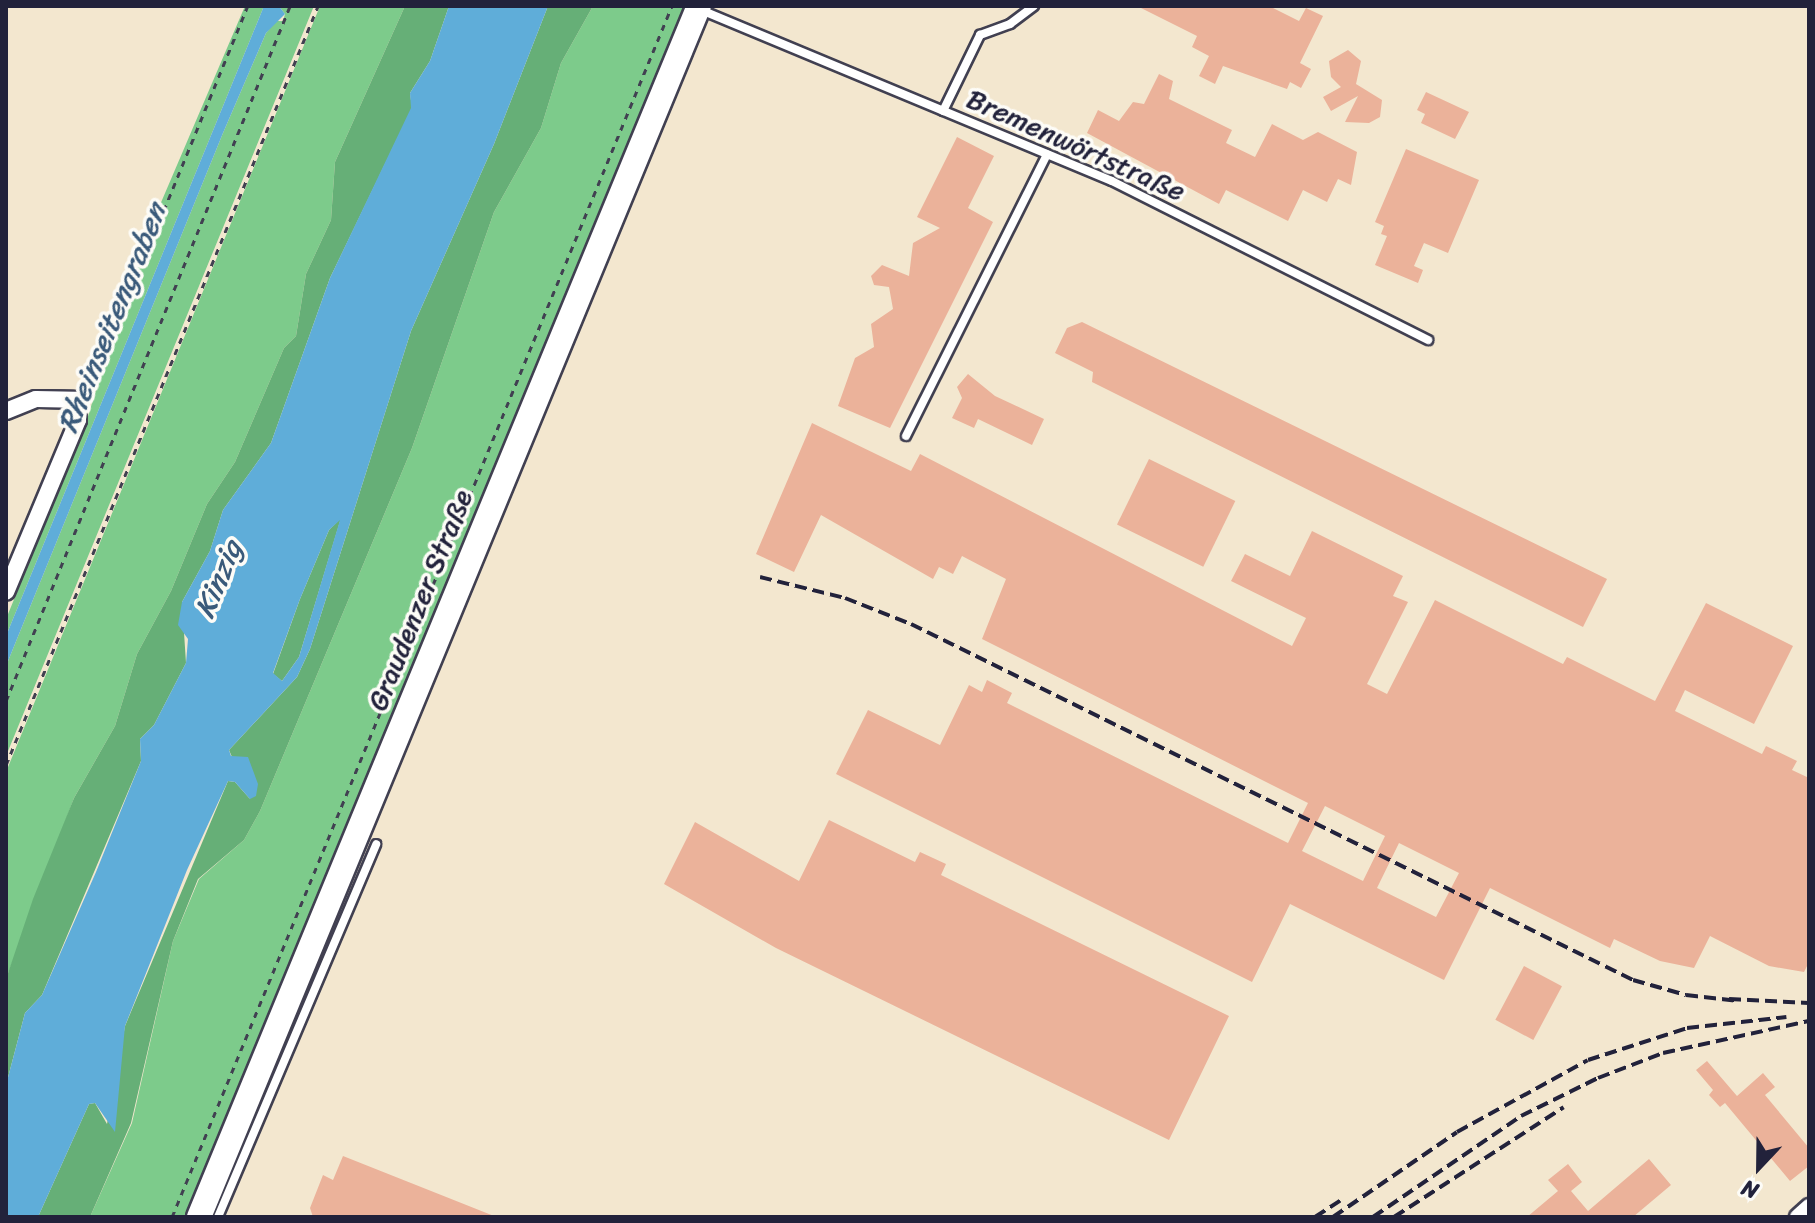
<!DOCTYPE html>
<meta charset="utf-8">
<style>
body{margin:0}
#map{position:relative;width:1815px;height:1223px;overflow:hidden;background:#f3e7cf;font-family:Sriracha,sans-serif}
div>[style]{position:absolute}
.green>*{inset:0;background:#7dcb8b}
.forest>*{inset:0;background:#66af77}
.water>*{inset:0;background:#5fadd9}
.building>*{inset:0;background:#ebb29a;transform-origin:0 0}
.path>*{height:3px;margin-top:-1.5px;transform-origin:0;background:repeating-linear-gradient(90deg,#414051 0 6px,transparent 0 12px)}
.roads{filter:drop-shadow(2px 0 #414051) drop-shadow(-2px 0 #414051) drop-shadow(0 2px #414051) drop-shadow(0 -2px #414051)}
.lane>*{height:8px;margin:-4px;padding:0 4px;transform-origin:4px;border-radius:4px;background:#fff}
.street>*{height:16px;margin:-8px;padding:0 8px;transform-origin:8px;border-radius:8px;background:#fff}
.secondary>*{height:24px;margin:-12px;padding:0 12px;transform-origin:12px;border-radius:12px;background:#fff}
.rail>*{height:4px;margin-top:-2px;transform-origin:0;background:repeating-linear-gradient(90deg,#22223b 0 12px,transparent 0 18px)}
span{translate:-50% -50%;white-space:nowrap;text-align:center;line-height:1.15;-webkit-text-stroke:7px #fdfcf7;paint-order:stroke}
.street-label{font-size:28px;color:#22223b}
.water-label{font-size:30px;color:#3a5a7a;font-style:italic}
.frame{position:absolute;inset:0;border:8px solid #22223b;pointer-events:none}
.north{position:absolute;left:1719px;top:1127px;width:80px;height:80px;-webkit-text-stroke:6px #fdfcf7;paint-order:stroke;rotate:202deg;font-size:22px;font-weight:700;line-height:32px;text-align:center;color:#22223b}
.north::after{content:'';display:block;margin:auto;width:28px;height:36px;background:#22223b;clip-path:polygon(50% 0,100% 100%,50% 72%,0 100%)}
</style>
<div id="map">
<div class="green">
<div style="clip-path:polygon(245px 6px,264px 6px,6px 636px,6px 619px,85px 426px,96px 390px,83px 385px)"></div>
<div style="clip-path:polygon(279px 6px,314px 6px,6px 756px,6px 666px,223px 133px,266px 33px,276px 21px,283px 21px,285px 14px)"></div>
<div style="clip-path:polygon(320px 6px,405px 6px,335px 162px,331px 220px,306px 274px,296px 336px,284px 348px,235px 462px,207px 504px,171px 591px,137px 654px,115px 726px,74px 798px,6px 979px,6px 772px)"></div>
<div style="clip-path:polygon(593px 6px,692px 6px,189px 1217px,90px 1217px,132px 1123px,173px 941px,199px 879px,244px 840px,260px 811px,412px 448px,494px 212px,541px 128px,561px 63px)"></div>
</div>
<div class="forest">
<div style="clip-path:polygon(405px 6px,449px 6px,430px 61px,410px 93px,412px 108px,330px 278px,271px 443px,223px 510px,210px 551px,182px 602px,186px 663px,154px 725px,140px 739px,141px 761px,42px 995px,25px 1013px,6px 1085px,6px 979px,33px 899px,74px 798px,115px 726px,137px 654px,171px 591px,207px 504px,235px 462px,284px 348px,296px 336px,306px 274px,331px 220px,335px 162px)"></div>
<div style="clip-path:polygon(548px 6px,593px 6px,561px 63px,541px 128px,494px 212px,412px 448px,260px 811px,244px 840px,198px 879px,173px 941px,131px 1123px,90px 1217px,38px 1217px,89px 1104px,95px 1103px,107px 1124px,125px 1026px,228px 781px,235px 782px,250px 799px,229px 750px,297px 677px,310px 649px,411px 331px,494px 144px)"></div>
<div style="clip-path:polygon(341px 518px,299px 657px,282px 681px,273px 674px,300px 599px,329px 530px)"></div>
</div>
<div class="water">
<div style="clip-path:polygon(264px 6px,279px 6px,285px 14px,266px 33px,223px 133px,6px 666px,6px 636px)"></div>
<div style="clip-path:polygon(evenodd,449px 6px,548px 6px,494px 144px,411px 331px,310px 649px,297px 677px,229px 750px,231px 756px,248px 757px,258px 784px,256px 796px,250px 799px,235px 782px,228px 781px,187px 870px,125px 1026px,115px 1132px,95px 1103px,89px 1104px,38px 1217px,6px 1217px,6px 1085px,25px 1013px,42px 995px,96px 872px,141px 761px,140px 739px,154px 725px,186px 663px,188px 639px,178px 625px,182px 602px,210px 551px,223px 510px,271px 443px,330px 278px,411px 108px,410px 93px,430px 61px,449px 6px,340px 520px,299px 657px,282px 681px,273px 673px,300px 599px,329px 530px,340px 520px)"></div>
</div>
<div class="building">
<div style="clip-path:polygon(1137px 6px,1269px 6px,1299px 21px,1306px 8px,1323px 16px,1300px 63px,1311px 69px,1301px 88px,1290px 82px,1287px 89px,1223px 66px,1215px 84px,1199px 76px,1209px 56px,1192px 47px,1197px 36px)"></div>
<div style="clip-path:polygon(1348px 50px,1361px 61px,1356px 84px,1382px 100px,1380px 117px,1369px 123px,1345px 122px,1358px 96px,1331px 111px,1323px 97px,1341px 87px,1331px 77px,1329px 61px)"></div>
<div style="clip-path:polygon(1159px 74px,1173px 81px,1169px 99px,1232px 130px,1226px 143px,1255px 157px,1272px 124px,1303px 140px,1318px 132px,1357px 152px,1351px 185px,1338px 179px,1327px 202px,1303px 190px,1288px 221px,1226px 190px,1219px 204px,1087px 133px,1098px 110px,1119px 121px,1133px 102px,1144px 104px)"></div>
<div style="clip-path:polygon(1426px 92px,1469px 112px,1455px 139px,1421px 123px,1425px 114px,1417px 110px)"></div>
<div style="clip-path:polygon(957px 137px,994px 156px,968px 208px,993px 222px,890px 428px,838px 406px,855px 358px,874px 347px,871px 324px,893px 309px,889px 287px,874px 285px,871px 276px,882px 265px,909px 276px,913px 243px,940px 228px,917px 217px)"></div>
<div style="clip-path:polygon(1406px 149px,1479px 180px,1448px 253px,1424px 243px,1414px 266px,1423px 270px,1418px 283px,1375px 265px,1387px 236px,1381px 234px,1384px 226px,1375px 222px)"></div>
<div style="clip-path:polygon(1082px 322px,1607px 579px,1583px 627px,1092px 382px,1093px 372px,1055px 353px,1067px 328px)"></div>
<div style="clip-path:polygon(968px 374px,995px 396px,1044px 419px,1032px 445px,978px 419px,974px 428px,952px 418px,962px 398px,957px 387px)"></div>
<div style="clip-path:polygon(evenodd,812px 423px,911px 471px,920px 454px,1292px 646px,1306px 618px,1231px 581px,1245px 554px,1290px 576px,1312px 531px,1403px 576px,1393px 596px,1408px 602px,1367px 684px,1387px 694px,1435px 600px,1563px 664px,1567px 657px,1655px 701px,1706px 603px,1793px 646px,1754px 724px,1685px 690px,1675px 711px,1762px 754px,1766px 746px,1797px 761px,1792px 770px,1809px 778px,1809px 962px,1804px 972px,1769px 966px,1710px 936px,1694px 968px,1660px 961px,1614px 939px,1610px 948px,1490px 888px,1444px 980px,1290px 904px,1252px 982px,836px 774px,868px 710px,940px 745px,969px 685px,982px 692px,987px 680px,1012px 693px,1007px 703px,1288px 843px,1308px 803px,982px 639px,1006px 579px,962px 556px,953px 574px,939px 567px,933px 579px,821px 515px,794px 572px,756px 554px,812px 423px,1325px 806px,1385px 836px,1363px 881px,1302px 851px,1325px 806px,812px 423px,1399px 843px,1459px 873px,1436px 917px,1377px 888px,1399px 843px)"></div>
<div style="left:1149px;top:459px;width:96px;height:73px;rotate:26deg"></div>
<div style="clip-path:polygon(829px 820px,915px 862px,920px 852px,946px 864px,941px 875px,1229px 1016px,1169px 1140px,776px 948px,664px 884px,695px 822px,799px 881px)"></div>
<div style="left:1524px;top:966px;width:43px;height:61px;rotate:28deg"></div>
<div style="clip-path:polygon(1707px 1061px,1737px 1096px,1763px 1073px,1775px 1087px,1765px 1095px,1809px 1148px,1809px 1166px,1790px 1181px,1725px 1103px,1720px 1107px,1709px 1095px,1713px 1090px,1696px 1070px)"></div>
<div style="clip-path:polygon(343px 1156px,494px 1216px,493px 1217px,313px 1217px,310px 1208px,323px 1175px,333px 1180px)"></div>
<div style="clip-path:polygon(1649px 1159px,1671px 1185px,1633px 1217px,1527px 1217px,1558px 1191px,1548px 1180px,1568px 1164px,1582px 1182px,1571px 1191px,1588px 1211px)"></div>
</div>
<div class="path">
<div style="left:84px;top:387px;width:26px;rotate:-53deg"></div>
<div style="left:100px;top:366px;width:389px;rotate:-67.7deg"></div>
<div style="left:6px;top:701px;width:751px;rotate:-67.77deg"></div>
<div style="left:6px;top:765px;width:821px;rotate:-67.65deg"></div>
<div style="left:172px;top:1217px;width:1310px;rotate:-67.57deg"></div>
</div>
<div class="roads">
<div class="lane">
<div style="left:701px;top:10px;width:445px;rotate:22.6deg"></div>
<div style="left:1112px;top:181px;width:354px;rotate:26.7deg"></div>
<div style="left:943px;top:111px;width:85px;rotate:-64deg"></div>
<div style="left:980px;top:35px;width:32px;rotate:-20deg"></div>
<div style="left:1010px;top:24px;width:30px;rotate:-37deg"></div>
<div style="left:906px;top:436px;width:315px;rotate:-63.4deg"></div>
<div style="left:218px;top:1217px;width:405px;rotate:-67deg"></div>
</div>
<div class="street">
<div style="left:6px;top:411px;width:32px;rotate:-22deg"></div>
<div style="left:36px;top:399px;width:39px;rotate:1deg"></div>
<div style="left:75px;top:400px;width:20px;rotate:81deg"></div>
<div style="left:78px;top:420px;width:186px;rotate:112.7deg"></div>
<div style="left:1798px;top:1217px;width:15px;rotate:-42deg"></div>
</div>
<div class="secondary">
<div style="left:199px;top:1217px;width:1310px;rotate:-67.57deg"></div>
</div>
</div>
<div class="rail">
<div style="left:760px;top:577px;width:88px;rotate:13.9deg"></div>
<div style="left:845px;top:598px;width:71px;rotate:21.5deg"></div>
<div style="left:911px;top:624px;width:805px;rotate:26.25deg"></div>
<div style="left:1633px;top:980px;width:55px;rotate:15.8deg"></div>
<div style="left:1686px;top:995px;width:53px;rotate:6.5deg"></div>
<div style="left:1729px;top:999px;width:80px;rotate:2.9deg"></div>
<div style="left:1315px;top:1217px;width:30px;rotate:-33deg"></div>
<div style="left:1333px;top:1217px;width:150px;rotate:-34.4deg"></div>
<div style="left:1457px;top:1132px;width:149px;rotate:-28.8deg"></div>
<div style="left:1588px;top:1060px;width:104px;rotate:-17.9deg"></div>
<div style="left:1687px;top:1028px;width:100px;rotate:-6.3deg"></div>
<div style="left:1373px;top:1217px;width:179px;rotate:-34.3deg"></div>
<div style="left:1521px;top:1116px;width:86px;rotate:-26.3deg"></div>
<div style="left:1598px;top:1078px;width:70px;rotate:-21deg"></div>
<div style="left:1663px;top:1053px;width:149px;rotate:-12.4deg"></div>
<div style="left:1394px;top:1217px;width:202px;rotate:-32.9deg"></div>
</div>
<div class="street-label">
<span style="left:1076px;top:145px;rotate:24deg">Bremenwörtstraße</span>
<span style="left:420px;top:600px;rotate:-68deg">Graudenzer Straße</span>
</div>
<div class="water-label">
<span style="left:112px;top:318px;rotate:-68deg">Rheinseitengraben</span>
<span style="left:218px;top:579px;rotate:-68deg">Kinzig</span>
</div>
<div class="frame"></div>
<div class="north">N</div>
</div>
